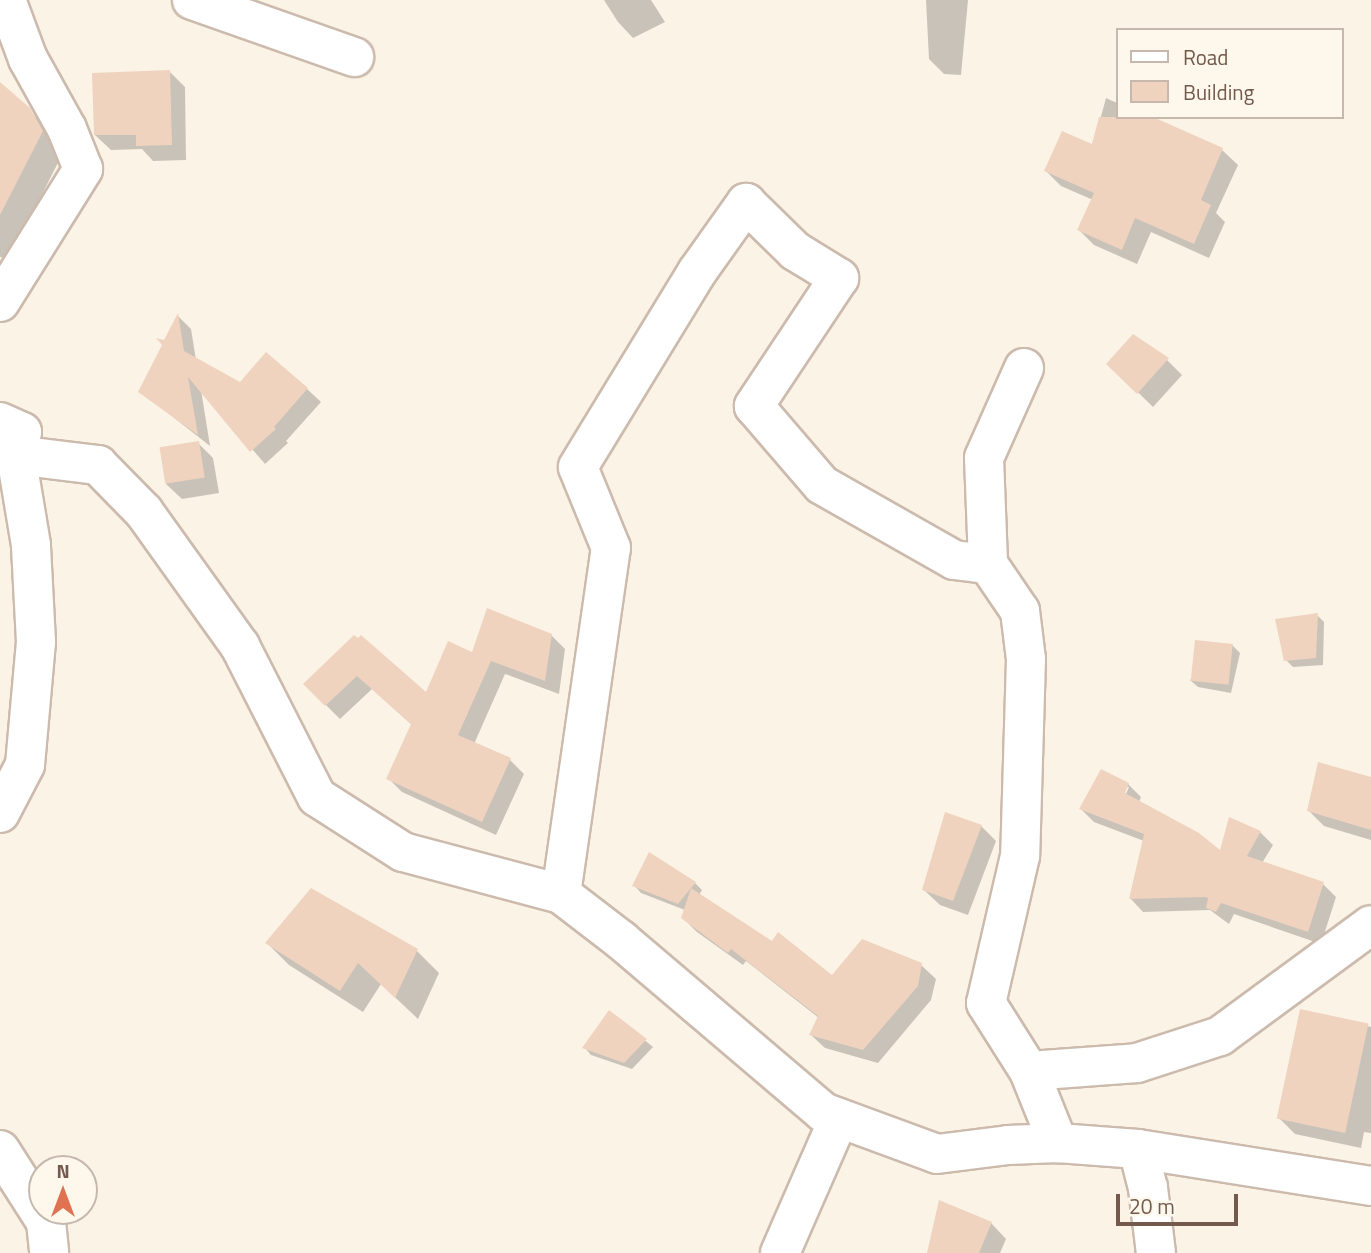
<!DOCTYPE html>
<style>
body{margin:0}
#map{position:relative;width:1371px;height:1253px;overflow:hidden;background:#fbf3e6;font-family:"Titillium Web",sans-serif}
div>[style]{position:absolute}
.shadow>*{inset:0;background:#0003}
.building>*{inset:0;background:#efd3bf;transform-origin:0 0}
.roads{filter:drop-shadow(2px 0 #ccbbad) drop-shadow(-2px 0 #ccbbad) drop-shadow(0 2px #ccbbad) drop-shadow(0 -2px #ccbbad)}
.street>*{height:38px;margin:-19px;padding:0 19px;transform-origin:19px;border-radius:19px;background:#fff}
span{translate:-50% -50%;white-space:nowrap;text-align:center;line-height:1.15;-webkit-text-stroke:5px #fef7ec;paint-order:stroke}
.legend{position:absolute;left:1116px;top:28px;width:228px;height:91px;box-sizing:border-box;background:#fef7ec;border:2px solid #c6b8ac;margin:0;padding:9px 12px;list-style:none;font-size:21px;color:#735a4c}
.legend li{display:flex;align-items:center;gap:14px;height:35px}
.legend b{width:35px;border:2px solid #c6b8ac}
.north{position:absolute;left:28px;top:1155px;width:70px;height:70px;box-sizing:border-box;background:#fef7ec;border:2px solid #c6b8ac;border-radius:50%;rotate:0deg;font-size:19px;font-weight:700;line-height:28px;text-align:center;color:#735a4c}
.north::after{content:'';display:block;margin:auto;width:24px;height:32px;background:#df7251;clip-path:polygon(50% 0,100% 100%,50% 72%,0 100%)}
.scale{position:absolute;left:1116px;top:1194px;width:122px;height:32px;box-sizing:border-box;border:4px solid #735a4c;border-top:0;padding-left:9px;font-size:21px;line-height:24px;white-space:nowrap;color:#735a4c;-webkit-text-stroke:5px #fef7ec;paint-order:stroke}
</style>
<div id="map">
<div class="shadow">
<div style="clip-path:polygon(604px 0,651px 0,665px 22px,633px 38px,618px 22px)"></div>
<div style="clip-path:polygon(926px 0,968px 0,961px 75px,944px 74px,929px 59px)"></div>
<div style="clip-path:polygon(170px 72px,185px 87px,186px 160px,153px 161px,142px 149px,111px 150px,95px 135px)"></div>
<div style="clip-path:polygon(0 85px,51px 131px,63px 153px,9px 259px,0 257px)"></div>
<div style="clip-path:polygon(1106px 98px,1117px 103px,1117px 117px,1149px 117px,1222px 150px,1238px 165px,1216px 213px,1225px 222px,1209px 258px,1151px 232px,1137px 264px,1094px 245px,1079px 230px,1093px 200px,1061px 186px,1046px 171px,1093px 146px)"></div>
<div style="clip-path:polygon(178px 316px,191px 329px,196px 360px,240px 384px,307px 389px,321px 402px,286px 441px,288px 443px,265px 464px,201px 390px,210px 446px,140px 391px)"></div>
<div style="clip-path:polygon(1167px 360px,1182px 375px,1153px 407px,1109px 364px)"></div>
<div style="clip-path:polygon(198px 443px,213px 458px,219px 493px,182px 499px,166px 484px)"></div>
<div style="clip-path:polygon(1317px 615px,1324px 622px,1323px 665px,1293px 667px,1286px 660px)"></div>
<div style="clip-path:polygon(551px 635px,565px 649px,559px 694px,505px 674px,474px 744px,510px 760px,524px 774px,496px 835px,402px 792px,388px 778px,412px 725px,372px 689px,340px 719px,305px 684px,354px 638px,426px 695px,473px 654px)"></div>
<div style="clip-path:polygon(1232px 645px,1240px 653px,1231px 693px,1198px 687px,1190px 680px)"></div>
<div style="clip-path:polygon(1371px 779px,1371px 840px,1324px 826px,1309px 811px)"></div>
<div style="clip-path:polygon(evenodd,1128px 784px,1141px 797px,1139px 802px,1221px 853px,1260px 832px,1273px 845px,1262px 863px,1323px 884px,1336px 897px,1321px 944px,1234px 914px,1229px 924px,1210px 910px,1143px 912px,1131px 899px,1144px 841px,1094px 822px,1081px 809px,1128px 784px,1125px 787px,1129px 787px,1123px 801px,1125px 787px)"></div>
<div style="clip-path:polygon(981px 826px,996px 841px,968px 915px,940px 905px,924px 890px)"></div>
<div style="clip-path:polygon(649px 854px,695px 883px,702px 890px,699px 895px,773px 944px,833px 977px,921px 965px,936px 979px,931px 1000px,878px 1063px,825px 1048px,811px 1035px,819px 1018px,746px 961px,743px 965px,697px 932px,683px 918px,685px 910px,641px 893px,634px 885px)"></div>
<div style="clip-path:polygon(267px 943px,417px 951px,439px 973px,418px 1019px,381px 984px,363px 1012px,289px 965px)"></div>
<div style="clip-path:polygon(1301px 1011px,1371px 1027px,1371px 1133px,1364px 1132px,1361px 1148px,1295px 1134px,1278px 1117px)"></div>
<div style="clip-path:polygon(610px 1012px,653px 1047px,632px 1069px,591px 1055px,585px 1048px)"></div>
<div style="clip-path:polygon(991px 1223px,1006px 1239px,1000px 1253px,929px 1253px)"></div>
</div>
<div class="building">
<div style="clip-path:polygon(170px 70px,172px 145px,136px 146px,136px 135px,94px 135px,92px 73px)"></div>
<div style="clip-path:polygon(0 82px,30px 108px,43px 131px,0 215px)"></div>
<div style="clip-path:polygon(1099px 117px,1153px 117px,1223px 148px,1201px 200px,1211px 205px,1194px 244px,1135px 218px,1122px 250px,1077px 230px,1094px 193px,1044px 171px,1062px 131px,1092px 144px)"></div>
<div style="clip-path:polygon(178px 313px,184px 351px,240px 382px,266px 352px,308px 388px,274px 427px,276px 429px,250px 452px,188px 377px,198px 435px,138px 392px,162px 345px,156px 338px,164px 340px)"></div>
<div style="clip-path:polygon(1133px 334px,1169px 358px,1137px 394px,1106px 364px)"></div>
<div style="left:199px;top:441px;width:37px;height:40px;rotate:81deg"></div>
<div style="clip-path:polygon(487px 608px,552px 634px,545px 681px,491px 661px,458px 735px,511px 758px,482px 822px,386px 779px,411px 724px,357px 676px,325px 706px,303px 684px,354px 635px,358px 638px,361px 635px,426px 692px,448px 641px,472px 652px)"></div>
<div style="clip-path:polygon(1318px 613px,1316px 658px,1284px 661px,1275px 619px)"></div>
<div style="left:1195px;top:640px;width:38px;height:41px;rotate:6deg"></div>
<div style="clip-path:polygon(1318px 762px,1371px 777px,1371px 830px,1307px 811px)"></div>
<div style="clip-path:polygon(1101px 769px,1129px 783px,1125px 793px,1199px 833px,1220px 850px,1229px 817px,1261px 831px,1247px 856px,1324px 882px,1308px 932px,1221px 903px,1216px 912px,1206px 908px,1208px 898px,1205px 897px,1129px 899px,1144px 834px,1079px 809px)"></div>
<div style="clip-path:polygon(945px 812px,982px 825px,953px 901px,922px 890px)"></div>
<div style="clip-path:polygon(649px 852px,696px 882px,678px 904px,632px 886px)"></div>
<div style="clip-path:polygon(311px 888px,418px 949px,395px 998px,358px 963px,340px 991px,265px 943px)"></div>
<div style="clip-path:polygon(691px 888px,772px 941px,778px 932px,832px 975px,862px 939px,922px 963px,918px 986px,863px 1050px,809px 1035px,818px 1016px,731px 949px,728px 953px,681px 918px)"></div>
<div style="left:1300px;top:1009px;width:70px;height:112px;rotate:12deg"></div>
<div style="clip-path:polygon(609px 1010px,647px 1039px,624px 1063px,582px 1048px)"></div>
<div style="clip-path:polygon(939px 1200px,992px 1222px,979px 1253px,927px 1253px)"></div>
</div>
<div class="roads">
<div class="street">
<div style="left:192px;top:0;width:172px;rotate:19.4deg"></div>
<div style="left:0;top:302px;width:157px;rotate:-58deg"></div>
<div style="left:83px;top:169px;width:43px;rotate:-111.8deg"></div>
<div style="left:67px;top:129px;width:80px;rotate:-119.1deg"></div>
<div style="left:28px;top:59px;width:63px;rotate:-110.4deg"></div>
<div style="left:1024px;top:368px;width:98px;rotate:114deg"></div>
<div style="left:984px;top:458px;width:106px;rotate:87.8deg"></div>
<div style="left:988px;top:564px;width:57px;rotate:55.8deg"></div>
<div style="left:1020px;top:611px;width:48px;rotate:82.9deg"></div>
<div style="left:1026px;top:659px;width:197px;rotate:91.7deg"></div>
<div style="left:1020px;top:856px;width:151px;rotate:103deg"></div>
<div style="left:986px;top:1003px;width:80px;rotate:57.7deg"></div>
<div style="left:1029px;top:1071px;width:78px;rotate:68.1deg"></div>
<div style="left:0;top:422px;width:24px;rotate:24deg"></div>
<div style="left:22px;top:432px;width:24px;rotate:105deg"></div>
<div style="left:16px;top:455px;width:83px;rotate:7deg"></div>
<div style="left:98px;top:465px;width:66px;rotate:45.6deg"></div>
<div style="left:144px;top:512px;width:165px;rotate:54.4deg"></div>
<div style="left:240px;top:646px;width:169px;rotate:63deg"></div>
<div style="left:317px;top:797px;width:102px;rotate:32.6deg"></div>
<div style="left:403px;top:852px;width:163px;rotate:14.9deg"></div>
<div style="left:561px;top:894px;width:76px;rotate:37.5deg"></div>
<div style="left:621px;top:940px;width:265px;rotate:40.4deg"></div>
<div style="left:823px;top:1112px;width:121px;rotate:20.2deg"></div>
<div style="left:937px;top:1154px;width:72px;rotate:-7.2deg"></div>
<div style="left:1008px;top:1145px;width:50px;rotate:-2.3deg"></div>
<div style="left:1058px;top:1143px;width:80px;rotate:4.3deg"></div>
<div style="left:1138px;top:1149px;width:236px;rotate:9deg"></div>
<div style="left:0;top:813px;width:54px;rotate:-62.5deg"></div>
<div style="left:25px;top:765px;width:123px;rotate:-84.9deg"></div>
<div style="left:36px;top:642px;width:97px;rotate:-93deg"></div>
<div style="left:31px;top:545px;width:91px;rotate:-99.5deg"></div>
<div style="left:561px;top:894px;width:350px;rotate:-81.8deg"></div>
<div style="left:611px;top:548px;width:87px;rotate:-112.2deg"></div>
<div style="left:578px;top:467px;width:228px;rotate:-58.6deg"></div>
<div style="left:697px;top:272px;width:85px;rotate:-54.6deg"></div>
<div style="left:746px;top:203px;width:69px;rotate:44.4deg"></div>
<div style="left:795px;top:251px;width:52px;rotate:31.5deg"></div>
<div style="left:839px;top:278px;width:154px;rotate:123.6deg"></div>
<div style="left:754px;top:406px;width:104px;rotate:49.3deg"></div>
<div style="left:822px;top:485px;width:152px;rotate:29.6deg"></div>
<div style="left:954px;top:560px;width:34px;rotate:7deg"></div>
<div style="left:1029px;top:1071px;width:108px;rotate:-4.2deg"></div>
<div style="left:1137px;top:1063px;width:87px;rotate:-18deg"></div>
<div style="left:1220px;top:1036px;width:187px;rotate:-36.3deg"></div>
<div style="left:1138px;top:1149px;width:40px;rotate:75.6deg"></div>
<div style="left:1148px;top:1188px;width:65px;rotate:83deg"></div>
<div style="left:0;top:1150px;width:85px;rotate:57.4deg"></div>
<div style="left:46px;top:1222px;width:31px;rotate:84deg"></div>
<div style="left:780px;top:1253px;width:147px;rotate:-66.4deg"></div>
</div>
</div>
<ul class="legend">
<li><b style="height:9px;background:#fff"></b>Road</li>
<li><b style="height:19px;background:#efd3bf"></b>Building</li>
</ul>
<div class="north">N</div>
<div class="scale">20 m</div>
</div>
